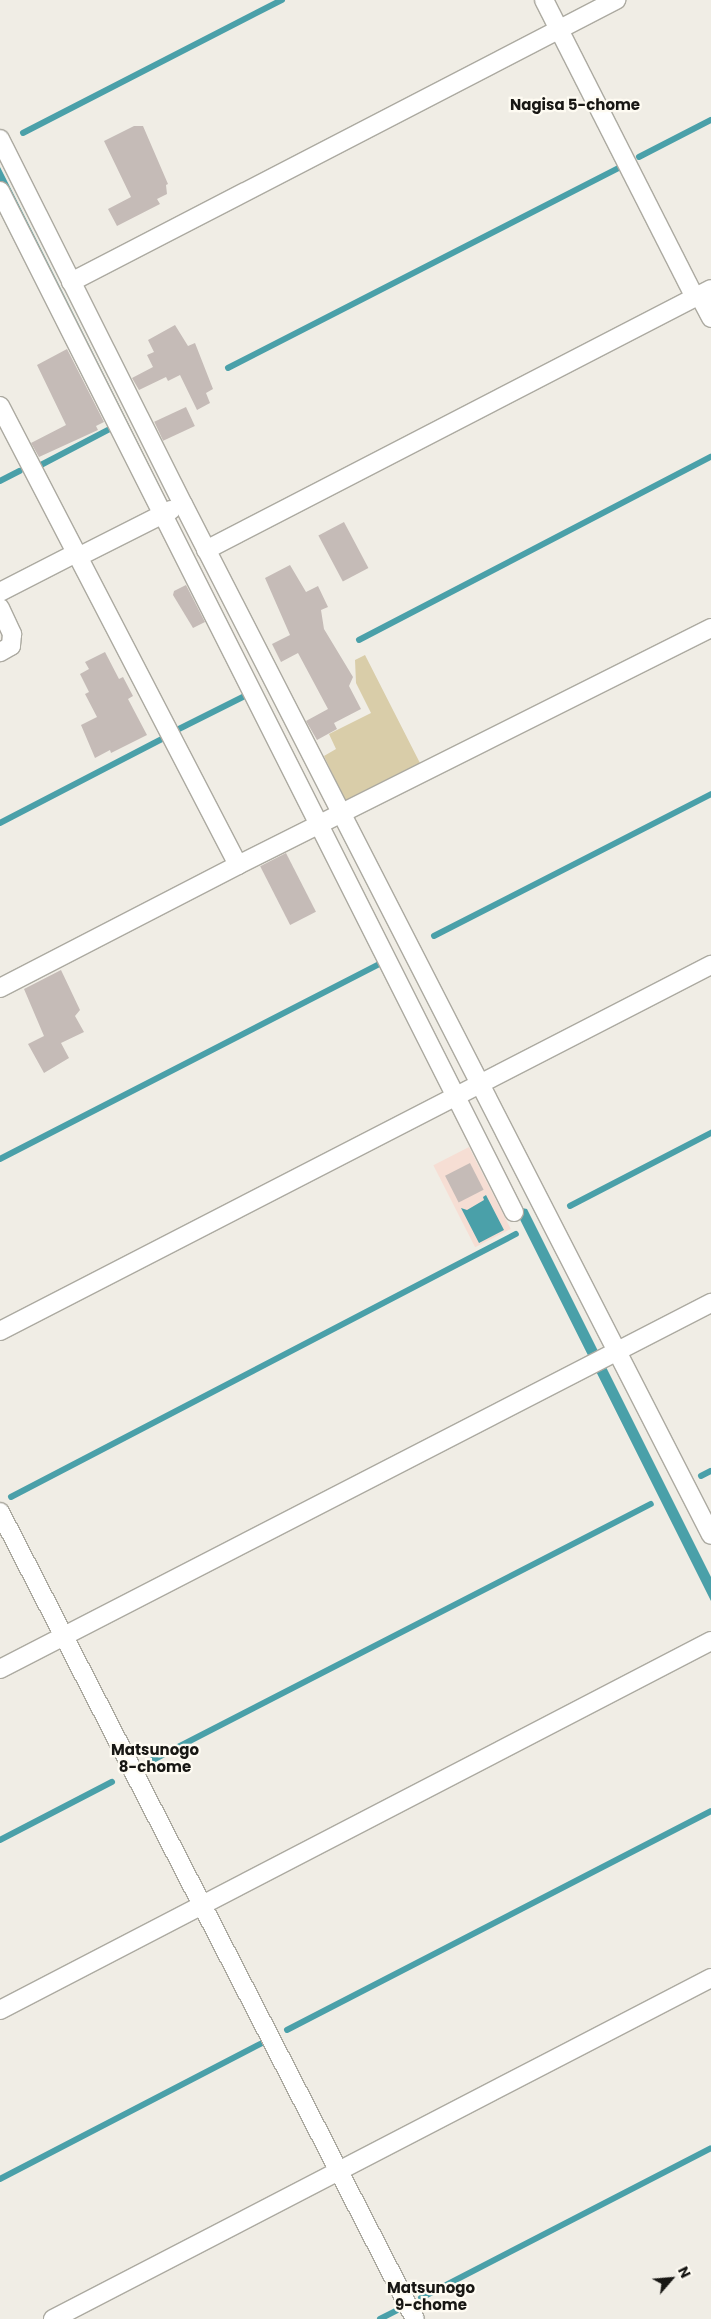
<!DOCTYPE html>
<style>
body{margin:0}
#map{position:relative;width:711px;height:2319px;overflow:hidden;background:#f0ede5;font-family:Poppins,sans-serif}
div>[style]{position:absolute}
.industrial>*{inset:0;background:#f6ded4;transform-origin:0 0}
.green>*{inset:0;background:#d9cda9}
.water>*{inset:0;background:#4aa0a9}
.stream>*{height:5.5px;margin:-2.75px;padding:0 2.75px;transform-origin:2.75px;border-radius:2.75px;background:#4aa0a9}
.building>*{inset:0;background:#c5bbb7;transform-origin:0 0}
.roads{filter:drop-shadow(1px 0 #acaaa1) drop-shadow(-1px 0 #acaaa1) drop-shadow(0 1px #acaaa1) drop-shadow(0 -1px #acaaa1)}
.minor>*{height:18px;margin:-9px;padding:0 9px;transform-origin:9px;border-radius:9px;background:#fff}
span{translate:-50% -50%;white-space:nowrap;text-align:center;line-height:1.15;-webkit-text-stroke:4.5px #fefbf2;paint-order:stroke}
.neighbourhood-label{font-size:15px;color:#181714;font-weight:700}
.north{position:absolute;left:646px;top:2254px;width:50px;height:50px;-webkit-text-stroke:4px #fefbf2;paint-order:stroke;rotate:63deg;font-size:14px;font-weight:700;line-height:20px;text-align:center;color:#181714}
.north::after{content:'';display:block;margin:auto;width:18px;height:22px;background:#181714;clip-path:polygon(50% 0,100% 100%,50% 72%,0 100%)}
</style>
<div id="map">
<div class="industrial">
<div style="left:469px;top:1147px;width:92px;height:40px;rotate:63deg"></div>
</div>
<div class="green">
<div style="clip-path:polygon(365px 655px,422px 767px,353px 802px,345px 800px,324px 756px,336px 749px,329px 734px,371px 713px,356px 683px,355px 660px)"></div>
</div>
<div class="water">
<div style="clip-path:polygon(0 167px,468px 1102px,522px 1208px,527px 1209px,711px 1577px,711px 1601px,0 181px)"></div>
<div style="clip-path:polygon(486px 1195px,504px 1230px,479px 1243px,461px 1208px,467px 1210px,484px 1200px,483px 1197px)"></div>
</div>
<div class="stream">
<div style="left:23px;top:133px;width:291px;rotate:-27.2deg"></div>
<div style="left:639px;top:157px;width:81px;rotate:-27.2deg"></div>
<div style="left:228px;top:368px;width:437px;rotate:-27.1deg"></div>
<div style="left:41px;top:465px;width:78px;rotate:-27.6deg"></div>
<div style="left:0;top:481px;width:22px;rotate:-27deg"></div>
<div style="left:359px;top:640px;width:397px;rotate:-27.5deg"></div>
<div style="left:177px;top:730px;width:76px;rotate:-26.6deg"></div>
<div style="left:0;top:823px;width:182px;rotate:-27.4deg"></div>
<div style="left:434px;top:936px;width:311px;rotate:-27.1deg"></div>
<div style="left:0;top:1159px;width:427px;rotate:-27.2deg"></div>
<div style="left:570px;top:1206px;width:159px;rotate:-27.4deg"></div>
<div style="left:701px;top:1476px;width:11px;rotate:-27deg"></div>
<div style="left:11px;top:1497px;width:569px;rotate:-27.51deg"></div>
<div style="left:149px;top:1762px;width:564px;rotate:-27.2deg"></div>
<div style="left:0;top:1840px;width:126px;rotate:-27.4deg"></div>
<div style="left:287px;top:2030px;width:477px;rotate:-27.3deg"></div>
<div style="left:0;top:2179px;width:293px;rotate:-27.4deg"></div>
<div style="left:421px;top:2298px;width:326px;rotate:-27.3deg"></div>
<div style="left:380px;top:2319px;width:18px;rotate:-27deg"></div>
</div>
<div class="building">
<div style="clip-path:polygon(134px 126px,143px 126px,168px 184px,166px 185px,167px 194px,157px 199px,160px 204px,117px 226px,108px 209px,131px 197px,104px 141px)"></div>
<div style="clip-path:polygon(175px 325px,188px 346px,195px 343px,213px 389px,206px 393px,210px 403px,197px 410px,180px 375px,168px 381px,166px 377px,139px 390px,132px 378px,153px 367px,147px 355px,154px 352px,148px 340px)"></div>
<div style="clip-path:polygon(67px 349px,104px 422px,96px 426px,98px 430px,39px 457px,31px 443px,66px 425px,37px 365px)"></div>
<div style="left:186px;top:407px;width:21px;height:35px;rotate:65deg"></div>
<div style="left:344px;top:522px;width:52px;height:29px;rotate:62deg"></div>
<div style="clip-path:polygon(290px 565px,306px 592px,318px 586px,328px 607px,321px 610px,324px 629px,353px 677px,349px 686px,361px 709px,334px 723px,337px 729px,317px 740px,306px 721px,328px 709px,298px 653px,281px 662px,272px 644px,290px 635px,265px 578px)"></div>
<div style="clip-path:polygon(186px 585px,205px 622px,193px 628px,173px 595px,174px 591px)"></div>
<div style="clip-path:polygon(105px 652px,119px 679px,123px 677px,133px 696px,128px 699px,147px 735px,111px 753px,110px 750px,95px 758px,81px 725px,97px 717px,85px 694px,89px 692px,80px 674px,89px 669px,85px 662px)"></div>
<div style="left:286px;top:853px;width:66px;height:29px;rotate:63deg"></div>
<div style="clip-path:polygon(61px 970px,80px 1010px,75px 1016px,84px 1032px,61px 1043px,69px 1058px,44px 1073px,28px 1044px,44px 1036px,24px 989px)"></div>
<div style="left:470px;top:1163px;width:30px;height:28px;rotate:63deg"></div>
</div>
<div class="roads">
<div class="minor">
<div style="left:544px;top:0;width:333px;rotate:63.1deg"></div>
<div style="left:0;top:139px;width:408px;rotate:63.4deg"></div>
<div style="left:183px;top:504px;width:1158px;rotate:62.88deg"></div>
<div style="left:0;top:191px;width:1143px;rotate:63.28deg"></div>
<div style="left:71px;top:282px;width:614px;rotate:-27.36deg"></div>
<div style="left:699px;top:295px;width:26px;rotate:62deg"></div>
<div style="left:0;top:406px;width:517px;rotate:62.59deg"></div>
<div style="left:206px;top:550px;width:568px;rotate:-27.33deg"></div>
<div style="left:78px;top:557px;width:104px;rotate:-26.8deg"></div>
<div style="left:0;top:592px;width:85px;rotate:-27.2deg"></div>
<div style="left:0;top:608px;width:29px;rotate:65deg"></div>
<div style="left:12px;top:634px;width:12px;rotate:95deg"></div>
<div style="left:11px;top:646px;width:13px;rotate:151deg"></div>
<div style="left:0;top:988px;width:268px;rotate:-27.3deg"></div>
<div style="left:238px;top:865px;width:529px;rotate:-26.61deg"></div>
<div style="left:0;top:1331px;width:800px;rotate:-27.24deg"></div>
<div style="left:0;top:1512px;width:907px;rotate:62.79deg"></div>
<div style="left:0;top:1669px;width:800px;rotate:-27.24deg"></div>
<div style="left:0;top:2010px;width:801px;rotate:-27.43deg"></div>
<div style="left:53px;top:2319px;width:741px;rotate:-27.39deg"></div>
</div>
</div>
<div class="neighbourhood-label">
<span style="left:575px;top:105px">Nagisa 5-chome</span>
<span style="left:155px;top:1758px">Matsunogo<br>8-chome</span>
<span style="left:431px;top:2296px">Matsunogo<br>9-chome</span>
</div>
<div class="north">N</div>
</div>
